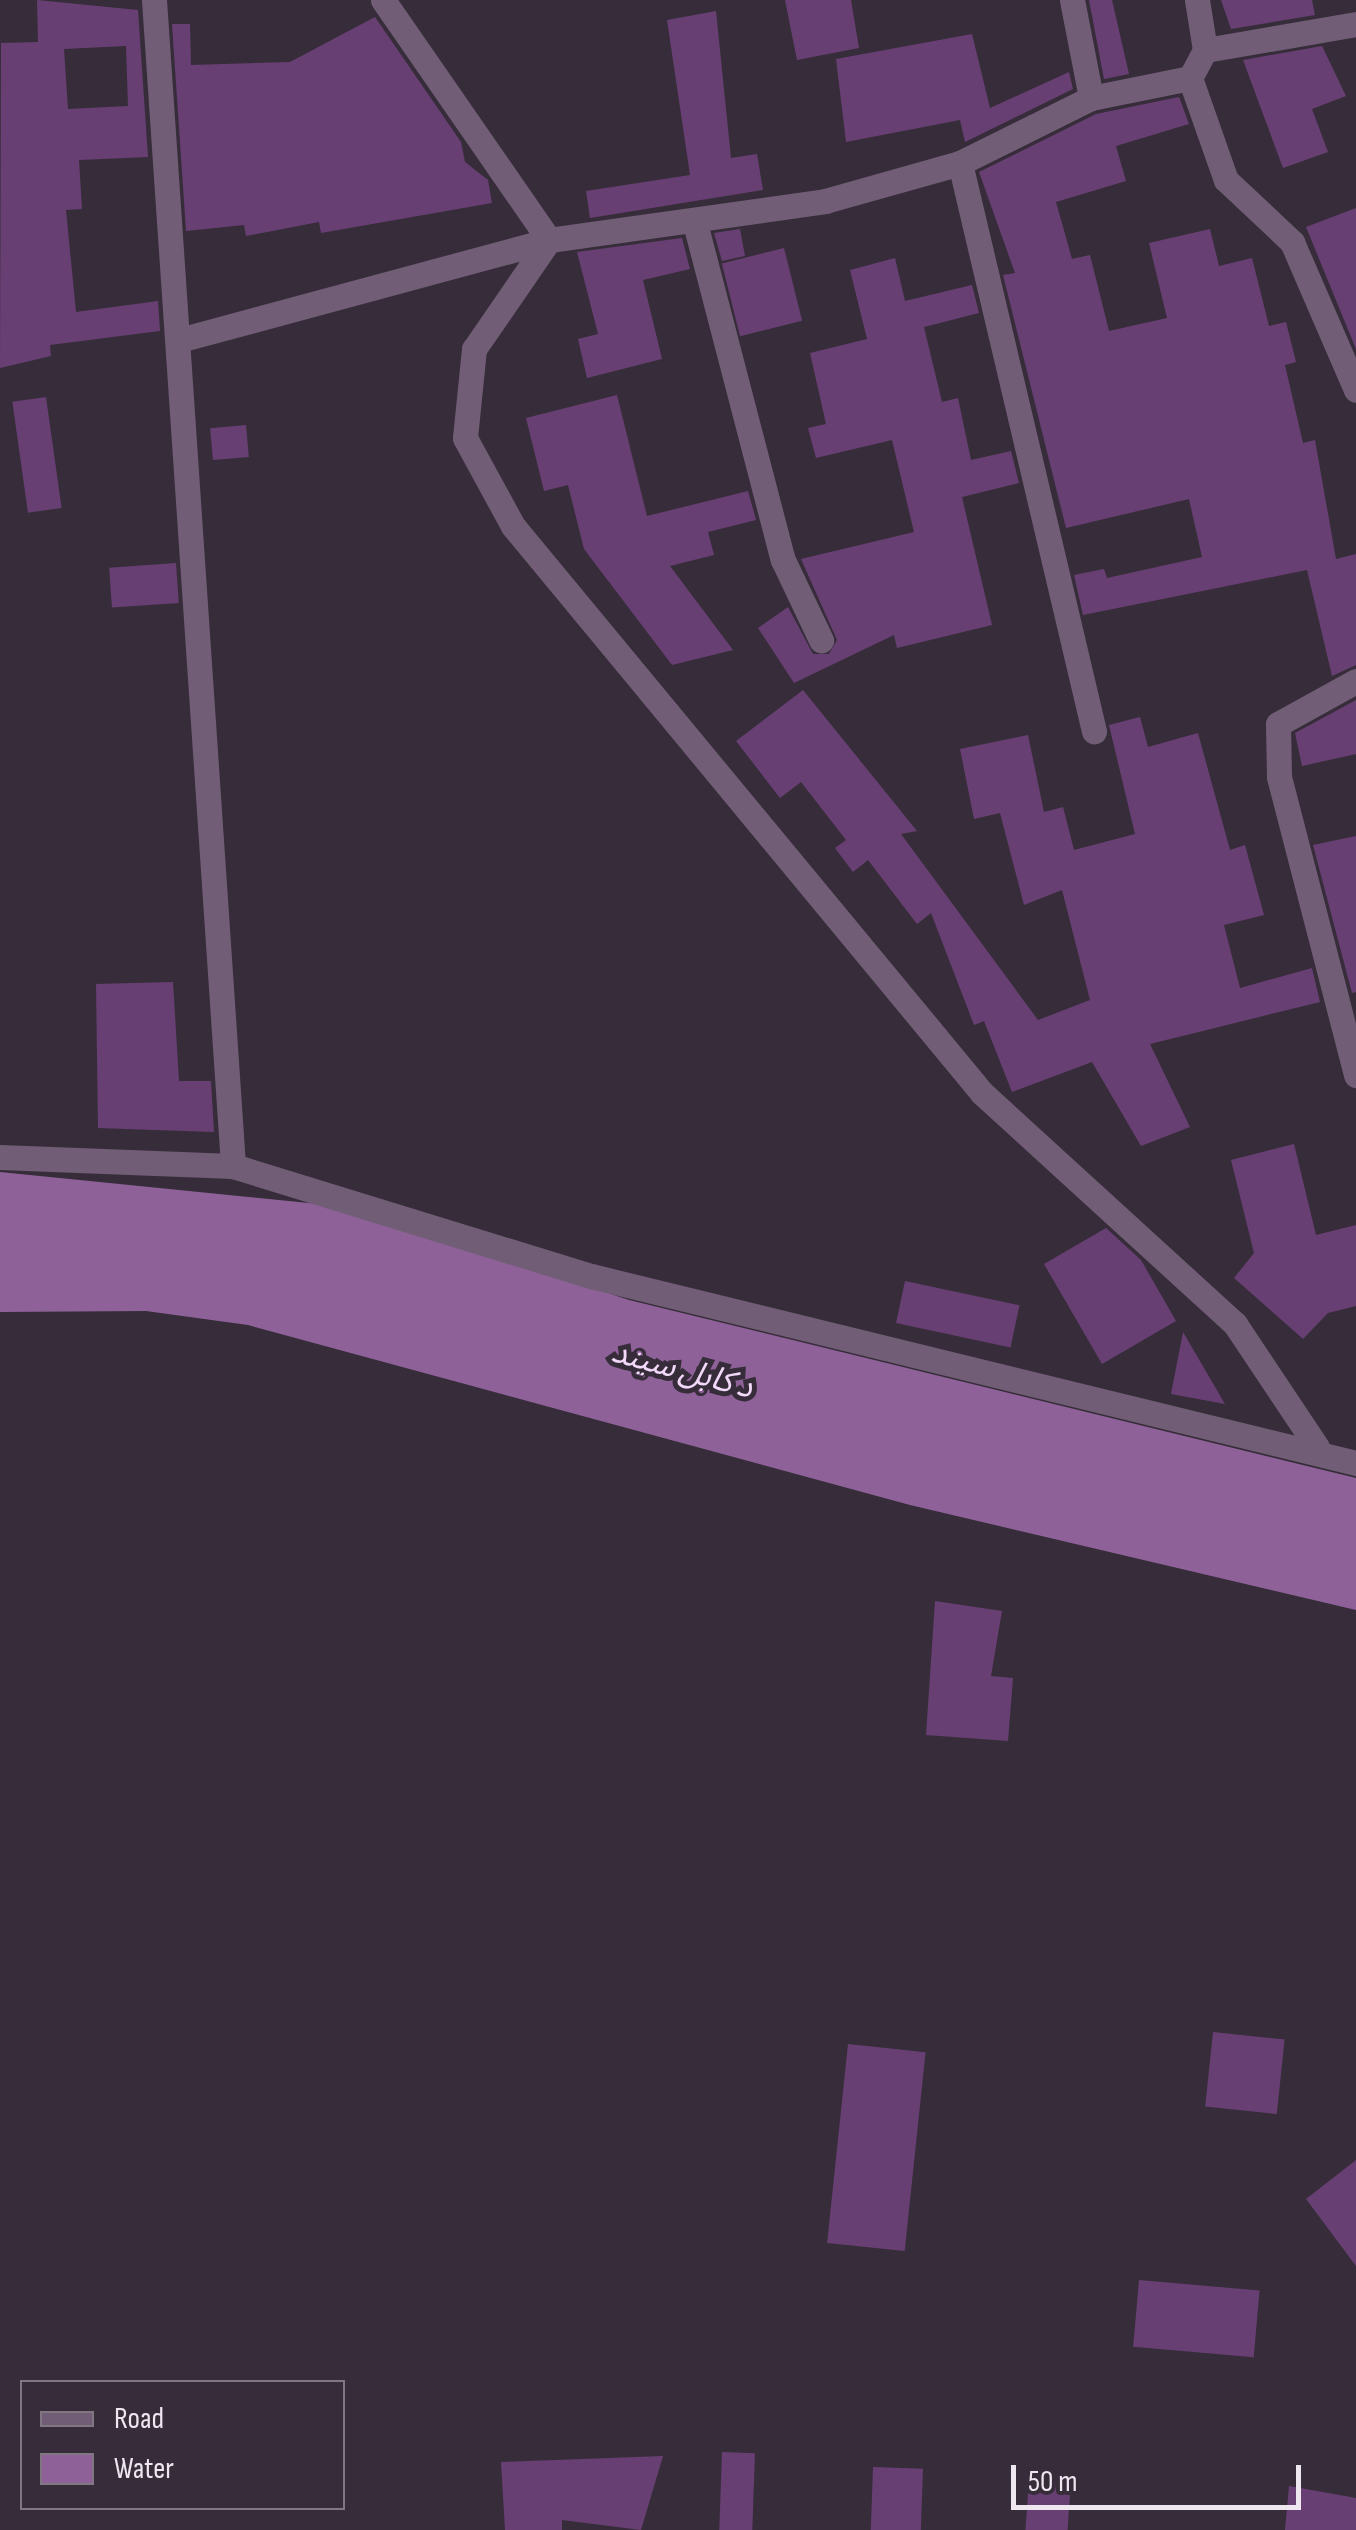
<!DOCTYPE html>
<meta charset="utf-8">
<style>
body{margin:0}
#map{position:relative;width:1356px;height:2530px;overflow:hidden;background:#372d3a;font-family:"Sofia Sans Condensed","Noto Sans Arabic",sans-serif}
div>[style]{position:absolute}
.water>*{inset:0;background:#8e6299}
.building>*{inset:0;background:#683f73;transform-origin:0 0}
.minor>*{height:25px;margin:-12.5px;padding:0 12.5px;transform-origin:12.5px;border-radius:12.5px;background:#715e76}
span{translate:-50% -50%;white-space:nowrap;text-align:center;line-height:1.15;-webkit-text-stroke:10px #372d3a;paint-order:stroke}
.water-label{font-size:32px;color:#f3d9f9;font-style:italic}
.legend{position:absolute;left:20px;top:2380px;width:325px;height:130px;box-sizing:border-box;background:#372d3a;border:2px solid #807783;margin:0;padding:12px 18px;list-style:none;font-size:30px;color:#eee7f0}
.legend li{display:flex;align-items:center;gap:20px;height:50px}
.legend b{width:50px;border:2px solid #807783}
.scale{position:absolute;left:1011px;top:2465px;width:290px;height:45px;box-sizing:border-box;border:5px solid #eee7f0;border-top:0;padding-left:12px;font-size:30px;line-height:35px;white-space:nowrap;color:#eee7f0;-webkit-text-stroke:8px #372d3a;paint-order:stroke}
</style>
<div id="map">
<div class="water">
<div style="clip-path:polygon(0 1172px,348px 1207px,629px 1300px,1356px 1478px,1356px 1610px,910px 1505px,248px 1325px,146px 1311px,0 1312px)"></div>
</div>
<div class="building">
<div style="clip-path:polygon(evenodd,37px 0,138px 10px,148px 157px,79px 160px,82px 209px,66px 210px,76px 312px,158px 301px,160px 331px,50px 345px,51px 356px,0 368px,1px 43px,38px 42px,37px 0,126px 46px,128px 106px,68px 109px,64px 49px,126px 46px)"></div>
<div style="clip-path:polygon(785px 0,851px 0,859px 48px,797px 60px)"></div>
<div style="clip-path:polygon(1089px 0,1112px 0,1129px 74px,1104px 79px)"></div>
<div style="clip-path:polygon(1221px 0,1312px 0,1315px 15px,1231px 29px)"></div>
<div style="clip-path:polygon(716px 11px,731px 158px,757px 154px,763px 190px,590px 218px,586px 191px,690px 175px,667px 20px)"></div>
<div style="clip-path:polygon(375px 17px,461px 142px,465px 162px,488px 180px,492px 203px,321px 233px,319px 222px,246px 236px,244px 225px,186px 231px,172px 24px,190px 24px,191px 65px,290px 62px)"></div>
<div style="clip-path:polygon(972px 34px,990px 108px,1069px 72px,1073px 89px,965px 142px,960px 120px,846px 142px,836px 59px)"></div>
<div style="clip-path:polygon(1322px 46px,1346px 96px,1312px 109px,1328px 152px,1283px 168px,1243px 60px)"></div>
<div style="clip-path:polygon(1179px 97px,1189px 124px,1116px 146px,1126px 181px,1056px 202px,1072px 259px,1090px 255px,1109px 331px,1167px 318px,1149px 243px,1210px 229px,1219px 266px,1252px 258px,1269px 326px,1286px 322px,1296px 362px,1285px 365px,1303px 443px,1315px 440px,1336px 559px,1356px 554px,1356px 665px,1332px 676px,1307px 570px,1083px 615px,1074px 575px,1104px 569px,1107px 578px,1202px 557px,1189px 499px,1066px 528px,1003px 275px,1015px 273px,979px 172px,1096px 114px)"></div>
<div style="clip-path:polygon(1356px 208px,1356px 349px,1306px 227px)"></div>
<div style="clip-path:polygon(740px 229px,745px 256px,722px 261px,714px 233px)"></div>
<div style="clip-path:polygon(682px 238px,690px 269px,643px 280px,662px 359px,587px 378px,578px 339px,598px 334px,577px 252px)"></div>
<div style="left:784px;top:248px;width:75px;height:64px;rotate:76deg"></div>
<div style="clip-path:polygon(895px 258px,905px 301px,972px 285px,979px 313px,924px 327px,942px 402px,958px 398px,971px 460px,1011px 451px,1019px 483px,962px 497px,992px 625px,897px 648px,894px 635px,794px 683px,758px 628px,788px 607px,813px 654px,829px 654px,837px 640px,801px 559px,914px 532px,892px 440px,816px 458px,808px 428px,826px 424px,810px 353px,867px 339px,850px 270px)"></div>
<div style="clip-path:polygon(617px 395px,647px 516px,748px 491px,756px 520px,708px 532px,714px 555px,670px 566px,733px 650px,672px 665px,584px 549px,568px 485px,544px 491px,526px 418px)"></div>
<div style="left:46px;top:397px;width:112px;height:34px;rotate:82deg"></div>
<div style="left:246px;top:425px;width:32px;height:36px;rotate:85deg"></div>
<div style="left:176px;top:563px;width:40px;height:67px;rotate:86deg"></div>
<div style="clip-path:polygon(803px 690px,917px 831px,901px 834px,1038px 1020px,1090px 1000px,1062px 890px,1024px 905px,1000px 813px,974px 819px,960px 749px,1028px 735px,1044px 812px,1063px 807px,1074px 850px,1135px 834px,1109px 725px,1140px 717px,1148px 747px,1198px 733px,1230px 850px,1245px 845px,1264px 915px,1224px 925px,1240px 988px,1312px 968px,1320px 1002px,1150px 1044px,1190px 1127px,1141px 1146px,1092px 1062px,1012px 1092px,984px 1021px,974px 1025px,931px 913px,917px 924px,868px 860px,853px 872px,835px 848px,846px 840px,801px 782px,780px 798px,736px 741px)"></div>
<div style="clip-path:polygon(1356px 700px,1356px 754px,1302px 766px,1295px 733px)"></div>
<div style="clip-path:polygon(1356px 836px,1356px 992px,1352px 993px,1313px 845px)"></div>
<div style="clip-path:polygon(173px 982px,179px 1081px,211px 1081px,214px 1132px,98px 1128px,96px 984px)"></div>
<div style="clip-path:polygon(1294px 1144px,1316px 1235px,1356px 1225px,1356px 1306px,1328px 1313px,1303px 1339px,1234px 1278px,1254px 1253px,1231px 1160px)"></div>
<div style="clip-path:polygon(1106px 1228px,1141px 1260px,1176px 1321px,1102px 1364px,1044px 1264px)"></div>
<div style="left:905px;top:1281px;width:117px;height:43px;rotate:12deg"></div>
<div style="clip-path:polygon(1183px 1332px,1225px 1404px,1171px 1394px)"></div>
<div style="clip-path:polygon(935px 1601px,1002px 1611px,991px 1676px,1013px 1678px,1008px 1741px,926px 1735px)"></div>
<div style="left:1213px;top:2032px;width:72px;height:75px;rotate:6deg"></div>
<div style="left:848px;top:2044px;width:78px;height:200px;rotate:6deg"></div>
<div style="clip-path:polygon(1356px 2160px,1356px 2266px,1306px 2199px)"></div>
<div style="left:1139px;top:2280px;width:121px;height:67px;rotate:5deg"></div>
<div style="left:722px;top:2452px;width:33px;height:78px;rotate:2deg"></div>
<div style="clip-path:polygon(663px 2456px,641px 2530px,562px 2520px,562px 2530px,505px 2530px,501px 2462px)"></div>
<div style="left:873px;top:2467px;width:50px;height:63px;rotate:2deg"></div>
<div style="left:1029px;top:2479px;width:42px;height:51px;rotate:4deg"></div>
<div style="clip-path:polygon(1289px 2486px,1356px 2498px,1356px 2530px,1285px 2530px)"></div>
</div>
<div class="minor">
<div style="left:154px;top:0;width:1169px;rotate:86.12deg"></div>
<div style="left:383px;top:0;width:292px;rotate:55.3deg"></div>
<div style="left:1072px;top:0;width:100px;rotate:79deg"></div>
<div style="left:1197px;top:0;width:51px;rotate:80.9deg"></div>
<div style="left:1356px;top:24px;width:153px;rotate:170.2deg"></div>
<div style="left:1205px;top:50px;width:32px;rotate:118deg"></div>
<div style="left:1190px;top:78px;width:108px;rotate:70.6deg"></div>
<div style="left:1226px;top:180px;width:91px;rotate:43.2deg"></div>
<div style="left:1292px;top:242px;width:161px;rotate:66.6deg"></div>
<div style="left:960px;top:163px;width:584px;rotate:76.73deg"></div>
<div style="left:695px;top:223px;width:348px;rotate:75.4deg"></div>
<div style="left:783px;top:560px;width:89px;rotate:64.6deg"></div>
<div style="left:549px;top:240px;width:132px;rotate:124.5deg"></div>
<div style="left:474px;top:349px;width:89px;rotate:95.8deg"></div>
<div style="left:465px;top:438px;width:100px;rotate:61.4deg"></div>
<div style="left:513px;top:526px;width:736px;rotate:50.4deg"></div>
<div style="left:982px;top:1093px;width:343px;rotate:42.4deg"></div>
<div style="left:1235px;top:1324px;width:148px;rotate:56.3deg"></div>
<div style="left:183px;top:339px;width:379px;rotate:-15.1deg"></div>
<div style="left:549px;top:240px;width:279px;rotate:-8deg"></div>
<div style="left:825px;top:201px;width:140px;rotate:-15.7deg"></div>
<div style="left:960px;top:163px;width:146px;rotate:-26.4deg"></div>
<div style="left:1091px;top:98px;width:101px;rotate:-11.4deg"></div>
<div style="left:1356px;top:681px;width:89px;rotate:151.1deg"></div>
<div style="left:1278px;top:724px;width:53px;rotate:88.9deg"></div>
<div style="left:1279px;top:777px;width:308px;rotate:75.5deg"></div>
<div style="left:0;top:1157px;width:233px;rotate:2.2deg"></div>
<div style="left:233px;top:1166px;width:375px;rotate:17.1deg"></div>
<div style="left:591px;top:1276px;width:788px;rotate:13.74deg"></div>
</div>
<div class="water-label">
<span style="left:682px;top:1371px;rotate:15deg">د کابل سيند</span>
</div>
<ul class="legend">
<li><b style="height:12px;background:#715e76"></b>Road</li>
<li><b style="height:28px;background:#8e6299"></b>Water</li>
</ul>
<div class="scale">50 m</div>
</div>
